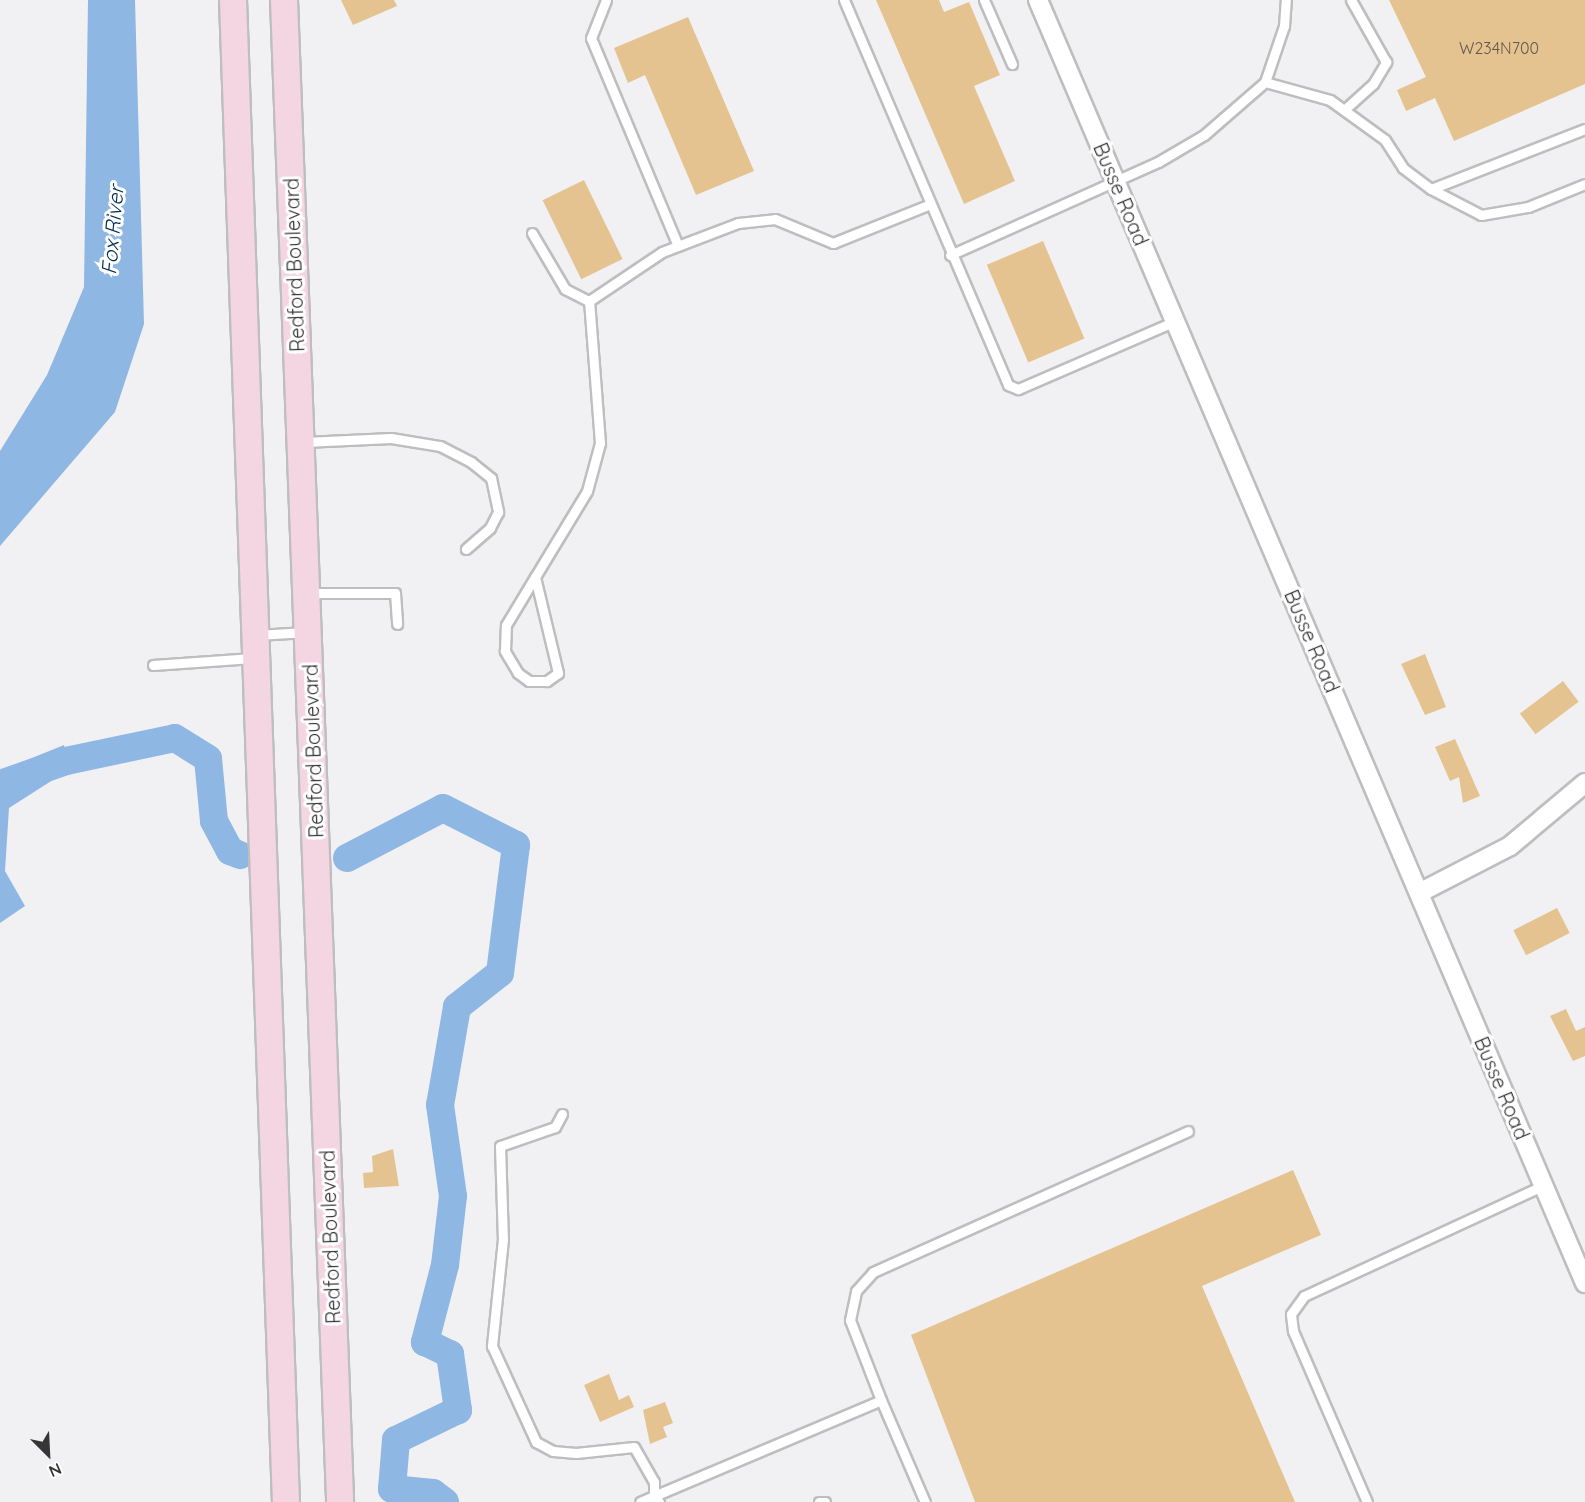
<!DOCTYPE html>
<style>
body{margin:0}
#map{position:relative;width:1585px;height:1502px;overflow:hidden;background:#f1f1f3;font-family:Quicksand,sans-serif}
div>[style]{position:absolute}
.water>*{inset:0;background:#8fb7e3}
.river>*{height:28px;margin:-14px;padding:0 14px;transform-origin:14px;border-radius:14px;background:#8fb7e3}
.building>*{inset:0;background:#e5c390;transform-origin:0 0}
.roads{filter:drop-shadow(2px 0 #bebec1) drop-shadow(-2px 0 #bebec1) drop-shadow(0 2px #bebec1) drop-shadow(0 -2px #bebec1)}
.service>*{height:9px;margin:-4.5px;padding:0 4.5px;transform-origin:4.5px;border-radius:4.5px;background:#fff}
.minor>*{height:18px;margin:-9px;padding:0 9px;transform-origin:9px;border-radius:9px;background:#fff}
.secondary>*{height:26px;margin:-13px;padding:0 13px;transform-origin:13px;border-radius:13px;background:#f4d6e3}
span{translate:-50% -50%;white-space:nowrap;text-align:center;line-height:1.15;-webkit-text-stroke:6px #fff;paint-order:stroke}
.number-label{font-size:16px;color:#62594d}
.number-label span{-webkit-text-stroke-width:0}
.street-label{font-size:20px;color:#363637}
.water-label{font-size:21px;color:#002b53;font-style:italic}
.north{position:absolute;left:18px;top:1424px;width:60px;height:60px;-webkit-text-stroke:4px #fff;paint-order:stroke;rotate:156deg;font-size:16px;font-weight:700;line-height:24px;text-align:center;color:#363637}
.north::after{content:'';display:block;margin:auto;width:21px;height:27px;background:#363637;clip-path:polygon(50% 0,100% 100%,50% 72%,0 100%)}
</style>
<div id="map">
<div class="water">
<div style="clip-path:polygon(88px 0,135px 0,144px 324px,115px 412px,0 546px,0 451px,47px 375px,84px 287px)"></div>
<div style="clip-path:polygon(64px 745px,70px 769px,9px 808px,5px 871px,25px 906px,0 923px,0 771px)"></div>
</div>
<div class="river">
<div style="left:0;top:784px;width:70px;rotate:-19.2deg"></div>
<div style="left:66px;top:761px;width:111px;rotate:-11.9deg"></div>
<div style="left:175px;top:738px;width:39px;rotate:32deg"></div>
<div style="left:208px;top:759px;width:62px;rotate:84.5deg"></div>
<div style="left:214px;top:821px;width:34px;rotate:62deg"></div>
<div style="left:230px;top:851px;width:11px;rotate:22deg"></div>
<div style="left:347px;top:858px;width:108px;rotate:-27.5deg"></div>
<div style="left:443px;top:808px;width:82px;rotate:26.9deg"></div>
<div style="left:516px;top:845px;width:129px;rotate:97.1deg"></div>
<div style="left:500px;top:973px;width:55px;rotate:141.7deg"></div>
<div style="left:457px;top:1007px;width:99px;rotate:99.8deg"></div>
<div style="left:440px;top:1105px;width:92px;rotate:81.9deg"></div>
<div style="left:453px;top:1196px;width:69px;rotate:96.6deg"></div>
<div style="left:445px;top:1265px;width:80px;rotate:104.6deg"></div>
<div style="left:425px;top:1342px;width:28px;rotate:26deg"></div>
<div style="left:450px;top:1354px;width:57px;rotate:81.9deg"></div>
<div style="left:458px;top:1410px;width:69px;rotate:154.2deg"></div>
<div style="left:396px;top:1440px;width:49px;rotate:94.7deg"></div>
<div style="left:392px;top:1489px;width:41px;rotate:5.6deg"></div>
<div style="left:433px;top:1493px;width:15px;rotate:37deg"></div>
</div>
<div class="building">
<div style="clip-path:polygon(341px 0,394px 0,397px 6px,353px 25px)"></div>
<div style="clip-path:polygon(876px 0,939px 0,944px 12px,969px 2px,1000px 75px,974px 86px,1015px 181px,964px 204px)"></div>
<div style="clip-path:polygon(1389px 0,1585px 0,1585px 84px,1454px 141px,1435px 98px,1406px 111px,1397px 90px,1426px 77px)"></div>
<div style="clip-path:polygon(688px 17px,754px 171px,696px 195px,645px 75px,628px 83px,614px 48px)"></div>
<div style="left:584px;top:180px;width:88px;height:46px;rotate:64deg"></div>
<div style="left:1043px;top:241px;width:106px;height:61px;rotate:67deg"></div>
<div style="clip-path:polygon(1425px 654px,1446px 707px,1425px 715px,1401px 664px)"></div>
<div style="left:1563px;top:681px;width:26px;height:54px;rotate:53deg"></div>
<div style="clip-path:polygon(1455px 739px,1480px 796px,1463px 803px,1459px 777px,1450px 781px,1435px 747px)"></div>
<div style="left:1557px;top:908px;width:28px;height:49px;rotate:63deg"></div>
<div style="clip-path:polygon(1566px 1009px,1576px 1031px,1585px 1027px,1585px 1056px,1573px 1061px,1550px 1016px)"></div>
<div style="clip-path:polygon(393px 1149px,399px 1186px,364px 1188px,363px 1173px,373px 1172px,372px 1156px)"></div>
<div style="clip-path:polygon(1293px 1170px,1321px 1235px,1202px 1286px,1295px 1502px,975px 1502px,911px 1335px)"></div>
<div style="clip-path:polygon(609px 1374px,619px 1400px,629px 1395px,634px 1407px,600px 1422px,584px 1385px)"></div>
<div style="clip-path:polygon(665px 1402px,673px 1423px,663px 1427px,667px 1437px,650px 1444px,643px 1410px)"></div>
</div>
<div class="roads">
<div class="service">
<div style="left:606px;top:0;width:41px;rotate:111.5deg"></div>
<div style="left:591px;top:38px;width:225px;rotate:67.3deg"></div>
<div style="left:844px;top:0;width:418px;rotate:66.9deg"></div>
<div style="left:1008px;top:385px;width:11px;rotate:22deg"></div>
<div style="left:1018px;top:389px;width:171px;rotate:-23.4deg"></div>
<div style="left:984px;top:0;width:70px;rotate:66.4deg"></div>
<div style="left:1265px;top:82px;width:67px;rotate:15.5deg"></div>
<div style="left:1330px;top:100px;width:68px;rotate:36deg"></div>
<div style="left:1385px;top:140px;width:33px;rotate:57deg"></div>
<div style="left:1403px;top:168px;width:35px;rotate:37deg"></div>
<div style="left:1431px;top:189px;width:165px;rotate:-21.3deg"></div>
<div style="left:1344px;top:110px;width:39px;rotate:-42deg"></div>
<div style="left:1373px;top:84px;width:26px;rotate:-59deg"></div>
<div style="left:1386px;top:62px;width:71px;rotate:-119.4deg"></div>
<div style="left:1431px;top:189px;width:56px;rotate:27.5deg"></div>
<div style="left:1481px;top:215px;width:48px;rotate:-9.7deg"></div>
<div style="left:1528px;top:207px;width:61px;rotate:-22deg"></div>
<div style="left:532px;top:233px;width:65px;rotate:59.5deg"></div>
<div style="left:565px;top:289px;width:27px;rotate:27deg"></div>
<div style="left:589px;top:301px;width:88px;rotate:-33.9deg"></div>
<div style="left:662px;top:252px;width:81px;rotate:-20.9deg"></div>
<div style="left:738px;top:223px;width:37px;rotate:-6deg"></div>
<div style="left:775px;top:219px;width:63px;rotate:22.5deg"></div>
<div style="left:833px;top:243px;width:102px;rotate:-21.8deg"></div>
<div style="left:950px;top:255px;width:228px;rotate:-24.1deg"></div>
<div style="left:1158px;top:162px;width:53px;rotate:-30.4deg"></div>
<div style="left:1204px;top:135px;width:81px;rotate:-41deg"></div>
<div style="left:1265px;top:82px;width:59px;rotate:-71.3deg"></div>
<div style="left:1284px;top:26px;width:26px;rotate:-86deg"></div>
<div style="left:304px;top:442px;width:87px;rotate:-2.6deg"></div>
<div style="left:391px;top:438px;width:50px;rotate:9.3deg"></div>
<div style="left:440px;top:446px;width:35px;rotate:27deg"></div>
<div style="left:471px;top:462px;width:26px;rotate:39deg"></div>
<div style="left:491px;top:478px;width:35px;rotate:78deg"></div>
<div style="left:498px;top:512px;width:18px;rotate:117deg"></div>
<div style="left:490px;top:528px;width:32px;rotate:139deg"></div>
<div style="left:535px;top:577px;width:99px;rotate:76.5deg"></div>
<div style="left:558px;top:673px;width:14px;rotate:144deg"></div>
<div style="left:547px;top:681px;width:18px;rotate:180deg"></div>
<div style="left:529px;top:681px;width:14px;rotate:-144deg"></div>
<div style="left:518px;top:673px;width:26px;rotate:-121deg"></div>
<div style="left:505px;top:651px;width:26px;rotate:-88deg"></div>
<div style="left:506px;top:625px;width:56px;rotate:-58.9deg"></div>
<div style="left:535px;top:577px;width:100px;rotate:-58.8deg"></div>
<div style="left:587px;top:491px;width:50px;rotate:-74.8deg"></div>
<div style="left:600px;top:443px;width:142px;rotate:-94.4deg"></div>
<div style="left:309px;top:593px;width:86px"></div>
<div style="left:395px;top:593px;width:31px;rotate:86deg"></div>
<div style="left:257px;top:635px;width:49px;rotate:-3.5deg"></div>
<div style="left:153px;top:665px;width:100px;rotate:-4deg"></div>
<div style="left:562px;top:1114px;width:15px;rotate:118deg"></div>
<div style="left:555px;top:1127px;width:58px;rotate:160.9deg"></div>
<div style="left:500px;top:1146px;width:93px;rotate:88.2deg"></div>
<div style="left:503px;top:1239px;width:108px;rotate:95.9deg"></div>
<div style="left:492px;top:1346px;width:106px;rotate:65.4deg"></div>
<div style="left:536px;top:1442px;width:19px;rotate:28deg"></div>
<div style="left:553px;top:1451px;width:23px;rotate:5deg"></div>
<div style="left:576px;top:1453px;width:58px;rotate:-5.9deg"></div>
<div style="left:634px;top:1447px;width:40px;rotate:60.3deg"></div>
<div style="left:654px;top:1482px;width:14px;rotate:90deg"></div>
<div style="left:654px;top:1496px;width:15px;rotate:157deg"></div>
<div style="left:881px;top:1400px;width:86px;rotate:-111.2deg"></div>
<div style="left:850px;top:1320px;width:30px;rotate:-78deg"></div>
<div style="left:856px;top:1291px;width:25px;rotate:-48deg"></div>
<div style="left:873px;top:1272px;width:345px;rotate:-24.1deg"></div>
<div style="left:659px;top:1502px;width:8px;rotate:-130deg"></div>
<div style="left:654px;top:1496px;width:246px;rotate:-22.9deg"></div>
<div style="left:881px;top:1400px;width:111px;rotate:66.7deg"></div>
<div style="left:819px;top:1502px;width:6px"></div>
<div style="left:1367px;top:1502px;width:186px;rotate:-113.4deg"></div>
<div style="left:1293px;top:1331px;width:17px;rotate:-97deg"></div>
<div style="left:1291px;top:1314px;width:22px;rotate:-54deg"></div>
<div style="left:1304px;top:1296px;width:264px;rotate:-24.8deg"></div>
</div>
<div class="minor">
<div style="left:1038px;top:0;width:1395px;rotate:66.91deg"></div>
<div style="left:1419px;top:893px;width:102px;rotate:-27.3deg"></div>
<div style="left:1510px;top:846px;width:98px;rotate:-40deg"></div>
</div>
<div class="secondary">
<div style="left:233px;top:0;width:1503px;rotate:87.98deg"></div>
<div style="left:284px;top:0;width:1503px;rotate:87.86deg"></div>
</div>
</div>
<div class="number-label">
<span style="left:1499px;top:48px">W234N700</span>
</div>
<div class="street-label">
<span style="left:1121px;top:194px;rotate:67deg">Busse Road</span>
<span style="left:294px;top:265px;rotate:-92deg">Redford Boulevard</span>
<span style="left:1312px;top:641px;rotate:67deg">Busse Road</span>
<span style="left:313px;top:751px;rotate:-92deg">Redford Boulevard</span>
<span style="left:1502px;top:1088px;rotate:67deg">Busse Road</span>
<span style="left:330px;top:1237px;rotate:-92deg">Redford Boulevard</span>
</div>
<div class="water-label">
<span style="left:112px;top:230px;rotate:-85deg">Fox River</span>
</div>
<div class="north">N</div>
</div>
